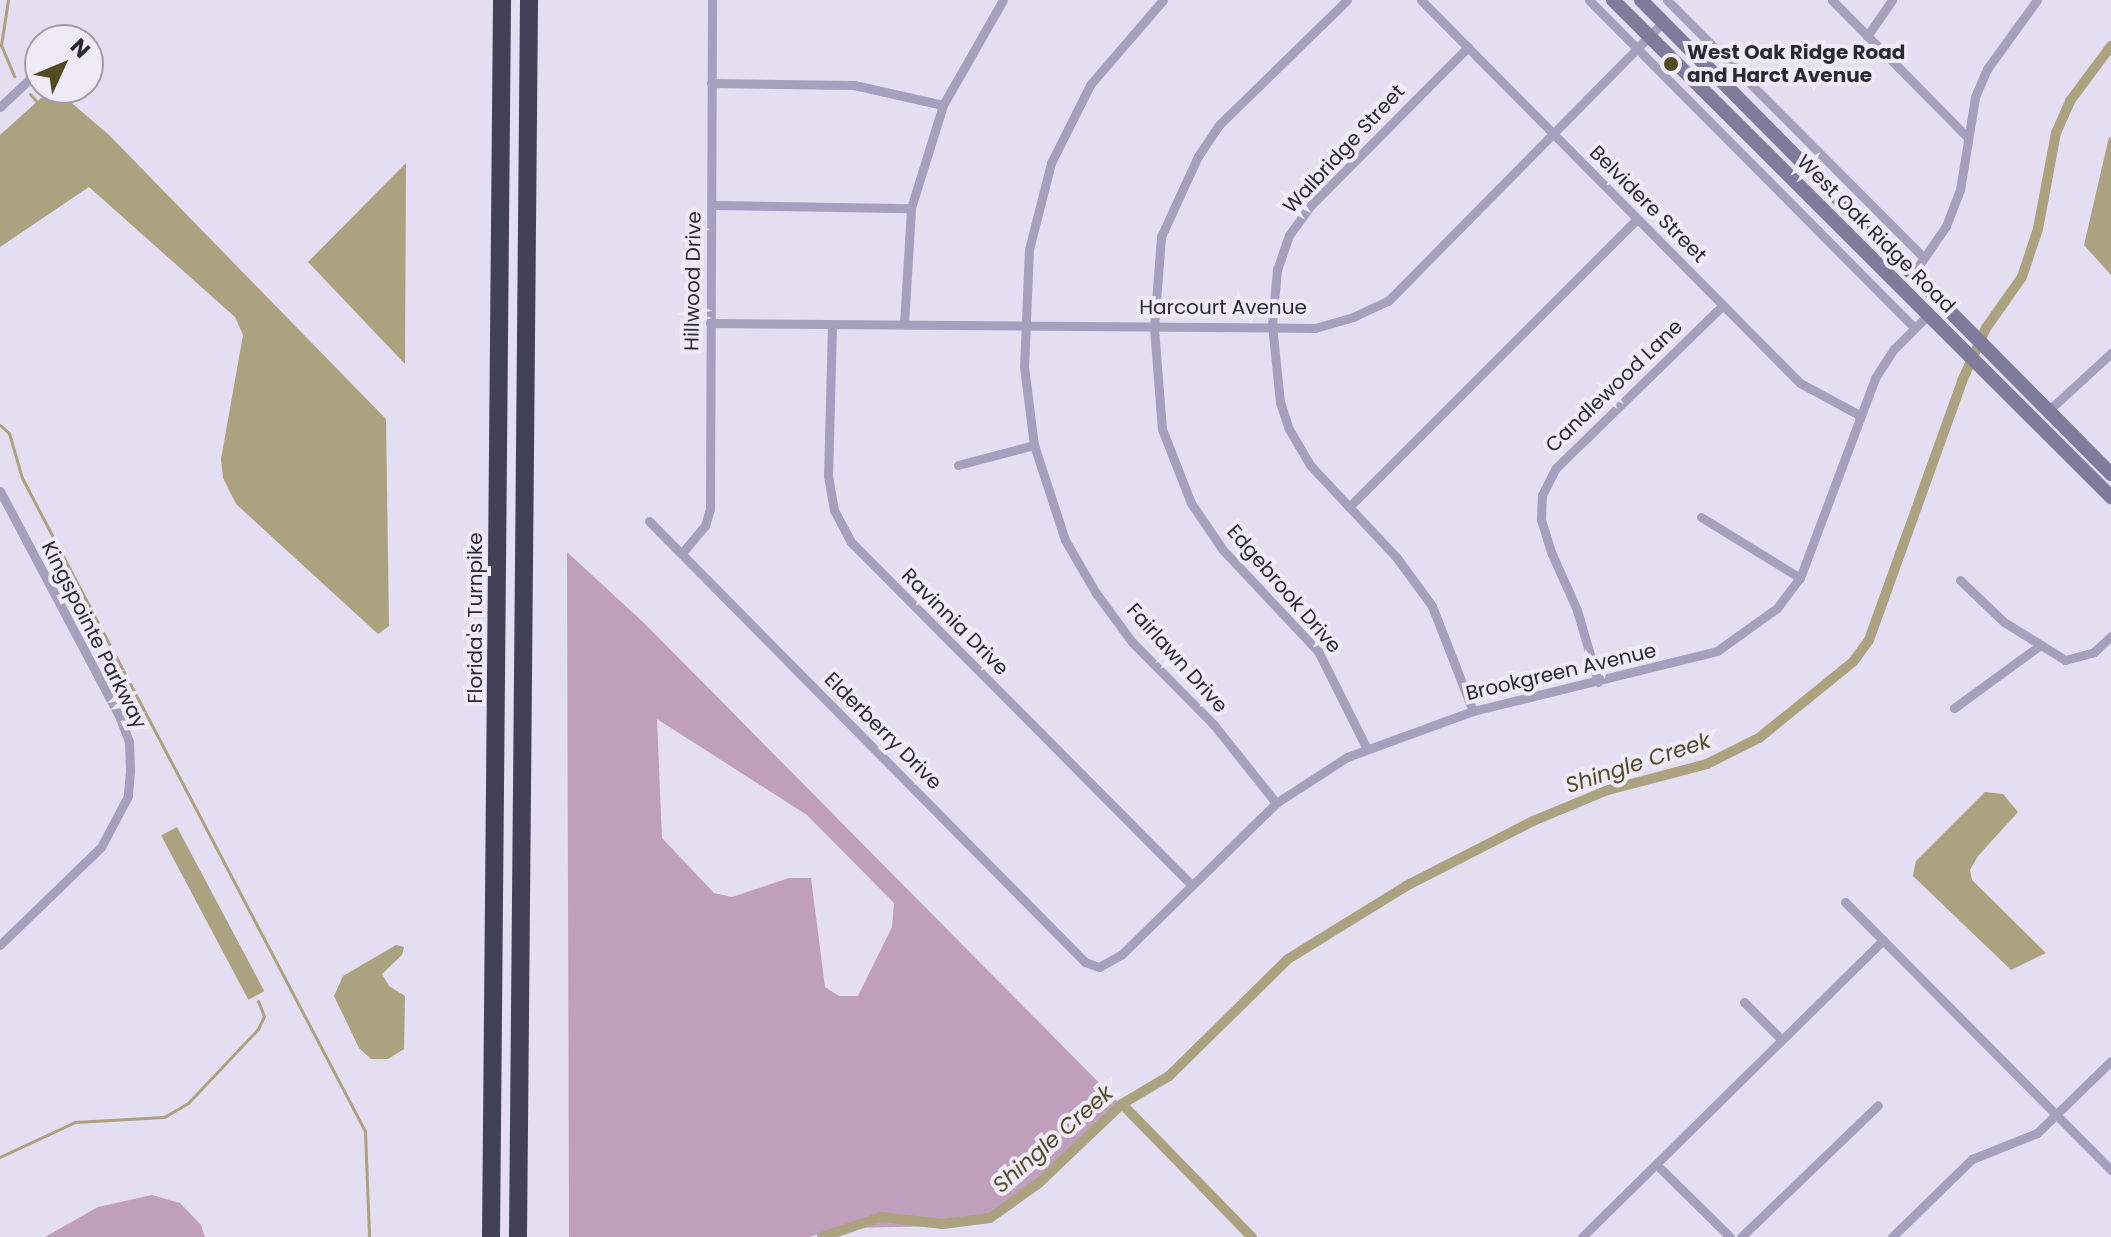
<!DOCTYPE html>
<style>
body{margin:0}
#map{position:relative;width:2111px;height:1237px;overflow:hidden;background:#e3def1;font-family:Poppins,sans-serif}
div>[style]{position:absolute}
.green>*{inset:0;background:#bf9fbc}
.water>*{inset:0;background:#aca27f;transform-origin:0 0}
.stream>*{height:3px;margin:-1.5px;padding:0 1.5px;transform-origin:1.5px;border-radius:1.5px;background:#aca27f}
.canal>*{height:10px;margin:-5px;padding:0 5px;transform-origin:5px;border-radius:5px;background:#aca27f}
.street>*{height:9px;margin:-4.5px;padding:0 4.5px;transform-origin:4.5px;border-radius:4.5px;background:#a5a0bc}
.secondary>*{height:14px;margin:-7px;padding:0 7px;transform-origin:7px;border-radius:7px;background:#7f7c9b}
.highway>*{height:18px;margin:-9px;padding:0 9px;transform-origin:9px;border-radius:9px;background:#424156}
.dots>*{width:22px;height:22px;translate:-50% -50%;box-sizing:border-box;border:4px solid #eeeaf8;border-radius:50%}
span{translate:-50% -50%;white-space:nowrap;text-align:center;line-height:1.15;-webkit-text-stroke:8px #eeeaf8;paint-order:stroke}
.poi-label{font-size:20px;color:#2a2936;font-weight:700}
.left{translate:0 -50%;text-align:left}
.street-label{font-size:20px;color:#2a2936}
.water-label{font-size:22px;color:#554b22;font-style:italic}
.north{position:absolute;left:24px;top:24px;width:80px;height:80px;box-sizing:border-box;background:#eeeaf8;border:2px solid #a09daa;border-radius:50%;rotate:46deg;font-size:22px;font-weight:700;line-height:32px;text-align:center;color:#2a2936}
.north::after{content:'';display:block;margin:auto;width:28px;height:36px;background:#554b22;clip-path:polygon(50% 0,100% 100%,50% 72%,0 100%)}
</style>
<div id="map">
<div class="green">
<div style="clip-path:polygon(evenodd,567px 552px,644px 623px,1122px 1106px,1010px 1205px,986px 1218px,949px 1226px,841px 1228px,809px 1237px,569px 1237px,567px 552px,657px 719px,807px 815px,894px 903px,892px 927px,858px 996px,839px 996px,825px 987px,811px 878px,789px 878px,732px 897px,714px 893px,662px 838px,657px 719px)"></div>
<div style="clip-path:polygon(152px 1195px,180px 1203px,201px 1225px,205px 1237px,45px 1237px,98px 1207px)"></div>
</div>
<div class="water">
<div style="clip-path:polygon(49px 91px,60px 93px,109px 135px,386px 419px,389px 626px,378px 634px,236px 504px,223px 478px,221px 459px,243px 335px,235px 317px,89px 187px,0 247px,0 135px)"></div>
<div style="clip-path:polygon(2109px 137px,2111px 138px,2111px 275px,2084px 245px)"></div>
<div style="clip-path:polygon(406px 163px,405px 364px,308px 262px)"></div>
<div style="clip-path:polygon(1985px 792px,2003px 794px,2018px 812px,1978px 856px,1970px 870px,1972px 880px,2046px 953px,2011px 970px,1913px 876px,1916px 861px)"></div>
<div style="left:177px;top:827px;width:186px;height:18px;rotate:62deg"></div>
<div style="clip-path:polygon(396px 945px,404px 947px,402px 955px,382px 974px,389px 986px,405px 996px,404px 1049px,388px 1059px,371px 1059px,359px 1048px,334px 996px,343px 976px)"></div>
</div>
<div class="stream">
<div style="left:8px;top:0;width:46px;rotate:98.8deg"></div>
<div style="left:1px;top:45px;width:34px;rotate:67deg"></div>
<div style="left:30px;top:94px;width:11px;rotate:49deg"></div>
<div style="left:0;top:425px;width:12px;rotate:42deg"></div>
<div style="left:9px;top:433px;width:47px;rotate:73.9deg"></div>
<div style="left:22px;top:478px;width:738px;rotate:62.29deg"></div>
<div style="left:365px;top:1131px;width:106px;rotate:87.8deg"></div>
<div style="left:0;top:1157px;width:83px;rotate:-25deg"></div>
<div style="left:75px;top:1122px;width:89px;rotate:-3.2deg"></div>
<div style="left:164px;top:1117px;width:28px;rotate:-30deg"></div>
<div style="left:188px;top:1103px;width:102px;rotate:-46.6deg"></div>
<div style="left:258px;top:1029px;width:14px;rotate:-65deg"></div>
<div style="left:264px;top:1016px;width:16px;rotate:-112deg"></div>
</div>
<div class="canal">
<div style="left:1122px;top:1104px;width:186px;rotate:45.7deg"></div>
<div style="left:822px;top:1237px;width:62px;rotate:-18.7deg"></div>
<div style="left:881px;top:1217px;width:62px;rotate:6.4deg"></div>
<div style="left:943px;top:1224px;width:47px;rotate:-7.3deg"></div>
<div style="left:990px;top:1218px;width:60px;rotate:-35.5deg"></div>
<div style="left:1039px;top:1183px;width:115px;rotate:-43.6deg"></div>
<div style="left:1122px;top:1104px;width:55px;rotate:-30.8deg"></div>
<div style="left:1169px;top:1076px;width:167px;rotate:-44.5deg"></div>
<div style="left:1288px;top:959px;width:139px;rotate:-31.7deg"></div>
<div style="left:1406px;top:886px;width:143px;rotate:-27.1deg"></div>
<div style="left:1533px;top:821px;width:81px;rotate:-22.5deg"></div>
<div style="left:1608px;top:790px;width:102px;rotate:-14.7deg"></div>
<div style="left:1707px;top:764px;width:58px;rotate:-26.6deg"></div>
<div style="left:1759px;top:738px;width:121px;rotate:-39deg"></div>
<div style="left:1853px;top:662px;width:27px;rotate:-54deg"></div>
<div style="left:1869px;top:640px;width:275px;rotate:-70.2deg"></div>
<div style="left:1962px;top:381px;width:58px;rotate:-65.6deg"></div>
<div style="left:1986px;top:328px;width:62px;rotate:-54.8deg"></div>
<div style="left:2022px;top:277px;width:51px;rotate:-71.6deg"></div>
<div style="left:2038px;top:229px;width:98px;rotate:-79.4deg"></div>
<div style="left:2056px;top:133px;width:35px;rotate:-66deg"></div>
<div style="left:2070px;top:101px;width:69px;rotate:-53.3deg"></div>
</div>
<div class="street">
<div style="left:1163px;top:0;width:112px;rotate:130.7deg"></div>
<div style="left:1090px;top:85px;width:87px;rotate:116.6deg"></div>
<div style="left:1051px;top:163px;width:89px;rotate:104.3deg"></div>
<div style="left:1029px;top:249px;width:117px;rotate:92.4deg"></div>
<div style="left:1024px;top:366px;width:80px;rotate:82.8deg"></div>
<div style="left:1034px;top:445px;width:100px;rotate:71.9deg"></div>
<div style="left:1065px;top:540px;width:61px;rotate:59.7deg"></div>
<div style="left:1096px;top:593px;width:61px;rotate:53.7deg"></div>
<div style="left:1132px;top:642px;width:117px;rotate:45.3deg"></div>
<div style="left:1214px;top:725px;width:100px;rotate:51.5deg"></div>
<div style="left:1347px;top:0;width:179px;rotate:135.7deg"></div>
<div style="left:1219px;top:125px;width:37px;rotate:124deg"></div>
<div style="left:1198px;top:156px;width:89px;rotate:114.6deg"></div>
<div style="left:1161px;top:237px;width:91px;rotate:94.4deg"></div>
<div style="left:1154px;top:328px;width:101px;rotate:85.5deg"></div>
<div style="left:1162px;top:429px;width:79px;rotate:68.6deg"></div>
<div style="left:1191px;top:503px;width:57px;rotate:55.8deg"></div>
<div style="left:1223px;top:550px;width:139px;rotate:46.8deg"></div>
<div style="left:1318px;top:651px;width:107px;rotate:63.4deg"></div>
<div style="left:1421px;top:0;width:539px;rotate:45.3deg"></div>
<div style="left:1800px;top:383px;width:69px;rotate:28.4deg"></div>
<div style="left:1589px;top:0;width:462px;rotate:45.2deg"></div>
<div style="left:1667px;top:0;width:361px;rotate:45.1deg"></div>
<div style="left:1832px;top:0;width:192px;rotate:45.4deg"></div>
<div style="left:1867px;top:36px;width:44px;rotate:-55.2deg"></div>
<div style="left:70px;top:40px;width:8px;rotate:-45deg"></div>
<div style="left:1468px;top:47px;width:223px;rotate:134.8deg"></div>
<div style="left:1311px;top:205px;width:37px;rotate:126deg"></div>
<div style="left:1289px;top:235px;width:36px;rotate:109deg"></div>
<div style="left:1277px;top:269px;width:56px;rotate:95.1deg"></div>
<div style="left:1272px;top:325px;width:77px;rotate:84.1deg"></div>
<div style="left:1280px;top:402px;width:28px;rotate:72deg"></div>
<div style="left:1289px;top:429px;width:42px;rotate:59.7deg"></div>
<div style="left:1310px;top:465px;width:127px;rotate:46.9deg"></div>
<div style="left:1397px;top:558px;width:59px;rotate:53.9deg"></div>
<div style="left:1432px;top:606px;width:113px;rotate:68.7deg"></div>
<div style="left:711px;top:83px;width:143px;rotate:0.8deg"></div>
<div style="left:854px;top:85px;width:91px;rotate:12.7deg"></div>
<div style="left:0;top:107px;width:55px;rotate:-43.5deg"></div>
<div style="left:712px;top:205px;width:199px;rotate:0.9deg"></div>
<div style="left:1913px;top:274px;width:58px;rotate:-55.5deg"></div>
<div style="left:1946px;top:226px;width:39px;rotate:-69deg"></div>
<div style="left:1960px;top:190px;width:94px;rotate:-80.8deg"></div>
<div style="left:1975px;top:97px;width:30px;rotate:-67deg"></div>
<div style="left:1987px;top:69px;width:85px;rotate:-54.1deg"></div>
<div style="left:710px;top:323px;width:605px;rotate:0.47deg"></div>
<div style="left:1315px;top:328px;width:40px;rotate:-16deg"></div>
<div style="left:1353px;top:317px;width:38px;rotate:-25deg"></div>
<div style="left:1388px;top:301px;width:392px;rotate:-45.4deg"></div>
<div style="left:904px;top:324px;width:116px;rotate:-86.5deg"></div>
<div style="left:911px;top:208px;width:108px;rotate:-72.7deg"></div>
<div style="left:943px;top:105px;width:121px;rotate:-60.3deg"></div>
<div style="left:832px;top:325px;width:151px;rotate:91.5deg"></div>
<div style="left:828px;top:476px;width:35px;rotate:80deg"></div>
<div style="left:834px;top:510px;width:36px;rotate:62deg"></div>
<div style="left:851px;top:542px;width:482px;rotate:45.2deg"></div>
<div style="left:2048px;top:411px;width:86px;rotate:-42.6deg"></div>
<div style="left:958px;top:465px;width:79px;rotate:-14.7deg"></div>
<div style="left:0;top:491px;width:257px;rotate:62.1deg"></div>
<div style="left:120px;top:718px;width:26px;rotate:69deg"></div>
<div style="left:129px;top:742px;width:29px;rotate:88deg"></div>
<div style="left:130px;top:771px;width:25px;rotate:95deg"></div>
<div style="left:128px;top:796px;width:58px;rotate:117.9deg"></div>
<div style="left:101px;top:847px;width:141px;rotate:135.9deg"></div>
<div style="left:1349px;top:507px;width:407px;rotate:-45deg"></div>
<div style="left:1701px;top:517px;width:116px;rotate:31.6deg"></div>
<div style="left:649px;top:521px;width:620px;rotate:45.33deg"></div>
<div style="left:1085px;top:962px;width:15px;rotate:20deg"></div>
<div style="left:1099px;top:967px;width:25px;rotate:-29deg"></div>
<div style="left:1121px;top:955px;width:217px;rotate:-44.4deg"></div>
<div style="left:1276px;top:803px;width:85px;rotate:-32.9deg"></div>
<div style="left:1347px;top:757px;width:134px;rotate:-20.1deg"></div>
<div style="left:1473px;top:711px;width:251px;rotate:-13.8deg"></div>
<div style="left:1717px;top:651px;width:74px;rotate:-35.6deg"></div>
<div style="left:1777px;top:608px;width:38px;rotate:-53deg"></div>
<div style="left:1800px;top:578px;width:214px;rotate:-69.4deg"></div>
<div style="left:1875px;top:378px;width:35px;rotate:-57deg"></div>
<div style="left:1894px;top:349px;width:49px;rotate:-45deg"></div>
<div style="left:682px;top:553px;width:35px;rotate:-50deg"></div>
<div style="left:705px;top:526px;width:18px;rotate:-74deg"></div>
<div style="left:710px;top:509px;width:509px;rotate:-89.77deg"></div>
<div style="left:1960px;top:580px;width:61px;rotate:43.7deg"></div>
<div style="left:2004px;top:622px;width:72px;rotate:31.9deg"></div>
<div style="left:2065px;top:660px;width:30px;rotate:-15deg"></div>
<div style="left:2094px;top:652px;width:23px;rotate:-43deg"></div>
<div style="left:1598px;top:682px;width:75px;rotate:-106.3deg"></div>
<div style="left:1577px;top:610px;width:64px;rotate:-114.1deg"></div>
<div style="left:1551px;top:552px;width:34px;rotate:-107deg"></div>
<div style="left:1541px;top:520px;width:25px;rotate:-88deg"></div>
<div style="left:1542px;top:495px;width:30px;rotate:-63deg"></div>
<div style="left:1556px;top:468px;width:233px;rotate:-44.3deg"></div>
<div style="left:1954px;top:708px;width:105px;rotate:-36.1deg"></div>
<div style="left:1845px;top:902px;width:378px;rotate:45.2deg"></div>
<div style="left:1744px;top:1002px;width:52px;rotate:45deg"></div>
<div style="left:1656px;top:1164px;width:104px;rotate:44.6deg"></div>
<div style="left:1582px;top:1237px;width:423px;rotate:-44.6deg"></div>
<div style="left:1741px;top:1237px;width:190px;rotate:-43.9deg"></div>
<div style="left:1892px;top:1237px;width:112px;rotate:-44.3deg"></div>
<div style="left:1972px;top:1159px;width:70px;rotate:-21.8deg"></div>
<div style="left:2037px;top:1133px;width:103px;rotate:-44.2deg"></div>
</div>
<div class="secondary">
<div style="left:1613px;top:0;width:704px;rotate:44.94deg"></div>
<div style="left:1641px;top:0;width:668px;rotate:45.24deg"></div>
</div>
<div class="highway">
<div style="left:491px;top:1237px;width:1237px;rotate:-89.49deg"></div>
<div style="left:518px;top:1237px;width:1237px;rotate:-89.49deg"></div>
</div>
<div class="dots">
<div style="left:1671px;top:64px;background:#554b22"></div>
</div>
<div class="poi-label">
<span class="left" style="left:1687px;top:64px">West Oak Ridge Road<br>and Harct Avenue</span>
</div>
<div class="street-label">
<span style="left:1344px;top:149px;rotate:-47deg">Walbridge Street</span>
<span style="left:1648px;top:204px;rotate:45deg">Belvidere Street</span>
<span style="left:1876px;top:234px;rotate:45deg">West Oak Ridge Road</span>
<span style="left:693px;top:281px;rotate:-89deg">Hillwood Drive</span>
<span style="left:1223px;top:307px">Harcourt Avenue</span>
<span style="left:1614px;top:386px;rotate:-44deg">Candlewood Lane</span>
<span style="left:1284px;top:589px;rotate:49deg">Edgebrook Drive</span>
<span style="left:475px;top:618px;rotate:-90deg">Florida's Turnpike</span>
<span style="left:955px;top:622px;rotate:45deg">Ravinnia Drive</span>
<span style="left:94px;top:635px;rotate:63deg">Kingspointe Parkway</span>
<span style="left:1177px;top:658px;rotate:48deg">Fairlawn Drive</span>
<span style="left:1561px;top:672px;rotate:-13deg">Brookgreen Avenue</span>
<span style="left:883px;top:731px;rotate:45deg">Elderberry Drive</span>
</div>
<div class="water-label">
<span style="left:1638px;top:763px;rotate:-18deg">Shingle Creek</span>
<span style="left:1053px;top:1139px;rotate:-41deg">Shingle Creek</span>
</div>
<div class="north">N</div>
</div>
